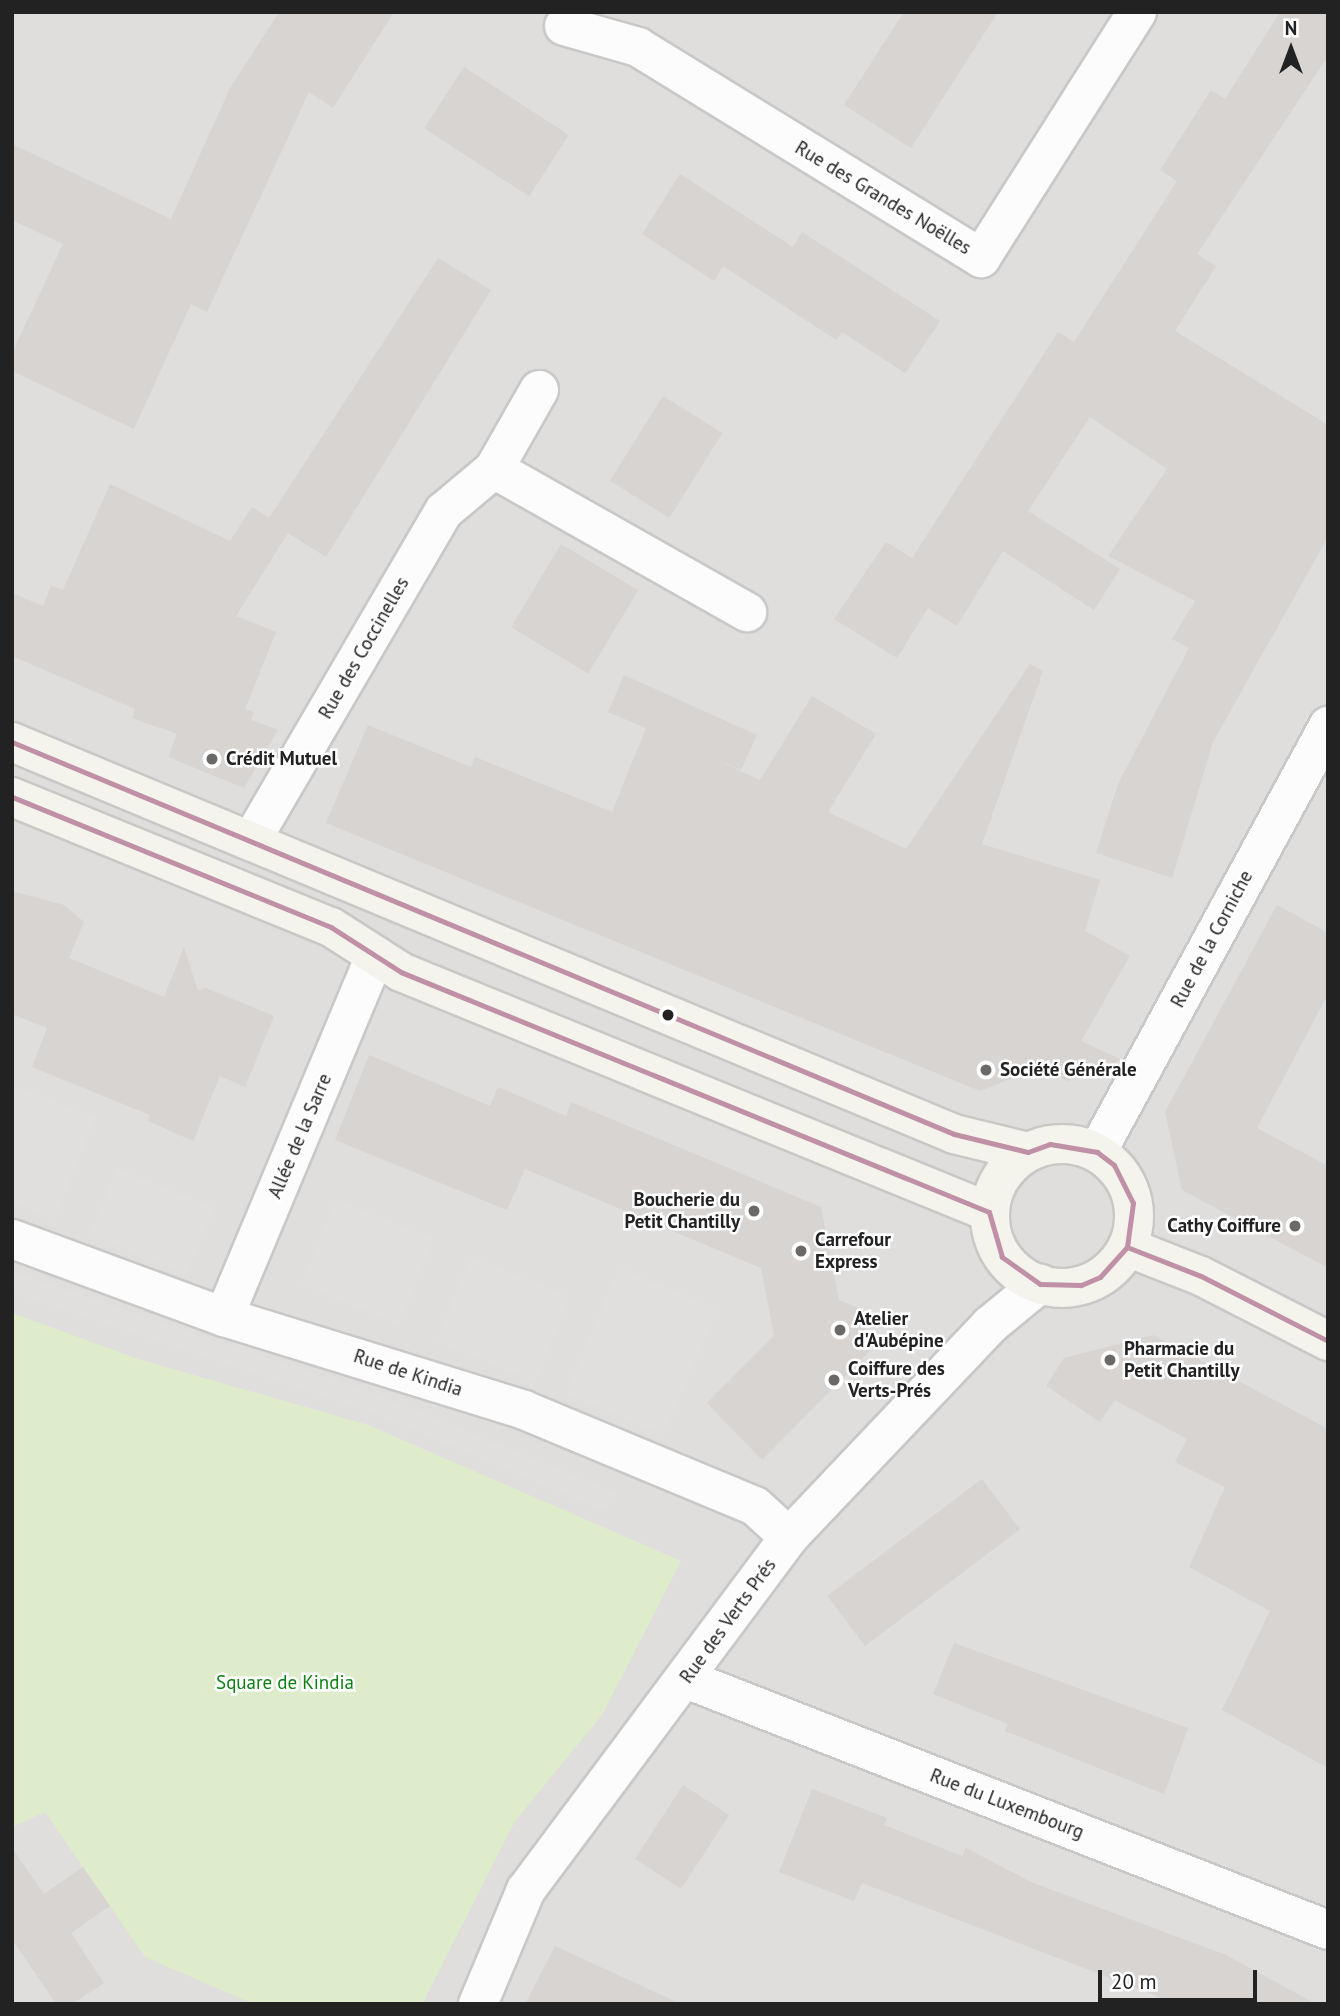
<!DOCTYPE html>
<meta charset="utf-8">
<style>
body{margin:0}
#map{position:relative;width:1340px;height:2016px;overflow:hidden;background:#f0eeeb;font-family:"PT Sans",sans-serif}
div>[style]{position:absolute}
.residential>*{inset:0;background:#dfdedc;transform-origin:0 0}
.grass>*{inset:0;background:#deeccb}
.parking>*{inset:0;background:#e0dfde;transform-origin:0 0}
.building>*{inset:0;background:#d7d4d2;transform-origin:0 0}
.roads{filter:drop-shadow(2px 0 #c9c8c7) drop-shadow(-2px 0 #c9c8c7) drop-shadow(0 2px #c9c8c7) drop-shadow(0 -2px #c9c8c7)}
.street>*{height:38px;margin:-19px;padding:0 19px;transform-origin:19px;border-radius:19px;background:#fdfcfc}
.secondary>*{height:38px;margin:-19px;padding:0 19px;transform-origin:19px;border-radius:19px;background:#f4f4ed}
.secondary>.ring{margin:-19px;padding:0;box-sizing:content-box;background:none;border:38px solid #f4f4ed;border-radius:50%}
.bus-1>*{height:5px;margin:-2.5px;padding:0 2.5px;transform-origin:2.5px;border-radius:2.5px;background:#c090a7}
.dots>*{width:19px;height:19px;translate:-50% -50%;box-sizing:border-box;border:4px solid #fff;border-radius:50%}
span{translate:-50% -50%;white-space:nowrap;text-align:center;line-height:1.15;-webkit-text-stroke:5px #fff;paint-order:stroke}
.street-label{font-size:19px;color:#222}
.poi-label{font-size:19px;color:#222;font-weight:700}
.left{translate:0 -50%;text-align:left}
.right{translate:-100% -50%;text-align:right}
.park-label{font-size:19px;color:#0d8213}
.frame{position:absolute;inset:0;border:14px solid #222;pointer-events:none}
.north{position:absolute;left:1256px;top:14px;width:70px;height:70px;-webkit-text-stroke:5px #fff;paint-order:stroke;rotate:0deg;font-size:19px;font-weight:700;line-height:28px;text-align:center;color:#222}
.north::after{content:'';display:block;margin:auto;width:24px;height:32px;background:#222;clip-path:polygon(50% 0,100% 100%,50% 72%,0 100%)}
.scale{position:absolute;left:1098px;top:1970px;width:159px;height:32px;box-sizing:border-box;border:4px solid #222;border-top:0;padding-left:9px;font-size:21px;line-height:24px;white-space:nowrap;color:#222;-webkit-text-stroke:5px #fff;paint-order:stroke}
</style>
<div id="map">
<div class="residential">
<div style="left:12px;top:12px;width:1316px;height:1992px"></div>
</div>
<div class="grass">
<div style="clip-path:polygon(12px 1313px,141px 1360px,368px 1425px,681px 1561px,602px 1715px,515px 1821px,422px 2004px,254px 2004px,145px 1957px,45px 1812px,12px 1827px)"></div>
</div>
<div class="parking">
<div style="clip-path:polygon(12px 1085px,95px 1117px,55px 1218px,12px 1202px)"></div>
<div style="left:117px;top:1169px;width:104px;height:71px;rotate:22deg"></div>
<div style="left:336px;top:1200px;width:105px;height:91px;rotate:22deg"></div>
<div style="left:471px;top:1257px;width:106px;height:91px;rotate:22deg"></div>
<div style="left:619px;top:1268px;width:106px;height:136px;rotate:23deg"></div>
<div style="clip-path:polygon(12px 1272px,378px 1395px,618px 1494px,602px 1510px,372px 1412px,12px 1292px)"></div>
</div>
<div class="building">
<div style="clip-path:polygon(279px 12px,394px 12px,333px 108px,309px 92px,207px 312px,191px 304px,134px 429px,12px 371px,12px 353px,63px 244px,12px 220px,12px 144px,171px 219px,230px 88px)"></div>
<div style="clip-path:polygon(904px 12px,998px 12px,911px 148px,844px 105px)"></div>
<div style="clip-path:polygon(1280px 12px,1328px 12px,1328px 56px,1197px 254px,1216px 266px,1175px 331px,1328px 425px,1328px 537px,1213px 742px,1172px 878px,1096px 853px,1118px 784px,1189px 648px,1172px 639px,1195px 601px,1108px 556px,1167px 469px,1090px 417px,1028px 511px,1120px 569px,1094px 610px,1003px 551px,957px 626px,928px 608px,897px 658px,834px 619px,886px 542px,912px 558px,1058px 332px,1074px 342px,1177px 181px,1160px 170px,1211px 90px,1225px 99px)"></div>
<div style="left:464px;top:67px;width:125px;height:73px;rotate:33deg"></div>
<div style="clip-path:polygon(680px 174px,793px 247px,802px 232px,940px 321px,905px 373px,842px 332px,836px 340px,723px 266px,714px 281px,642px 234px)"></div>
<div style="clip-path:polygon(438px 258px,491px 290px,326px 557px,288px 533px,236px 616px,276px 632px,245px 709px,254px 712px,251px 720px,278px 730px,244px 788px,168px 757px,177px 734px,132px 718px,135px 709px,12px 656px,12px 593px,43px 606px,51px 586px,63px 590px,110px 484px,230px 541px,252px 507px,269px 518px)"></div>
<div style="left:663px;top:396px;width:70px;height:100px;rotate:32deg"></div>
<div style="left:561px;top:544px;width:90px;height:97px;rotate:31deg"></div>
<div style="clip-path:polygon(1030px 664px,1043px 671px,982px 844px,1100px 880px,1085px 931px,1130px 956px,1081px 1041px,1122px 1060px,1067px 1081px,1042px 1066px,980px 1091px,326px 823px,368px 725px,471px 767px,475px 757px,612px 812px,646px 728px,608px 712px,624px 675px,757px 735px,741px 770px,702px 753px,760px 780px,812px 696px,876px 734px,828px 812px,906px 849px)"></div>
<div style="clip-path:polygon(12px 891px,64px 905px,84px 922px,69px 958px,164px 997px,184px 947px,198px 991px,206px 988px,274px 1016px,245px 1087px,220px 1076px,193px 1141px,148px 1121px,150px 1115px,32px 1067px,47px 1028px,12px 1014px)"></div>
<div style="clip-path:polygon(1277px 905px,1328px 933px,1328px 994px,1257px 1128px,1328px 1166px,1328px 1268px,1182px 1190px,1165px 1112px)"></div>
<div style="clip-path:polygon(369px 1055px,490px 1106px,498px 1087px,566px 1116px,571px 1102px,821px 1207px,839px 1300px,861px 1309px,870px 1351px,762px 1460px,707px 1403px,774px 1335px,761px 1268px,525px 1169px,507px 1210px,335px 1140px)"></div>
<div style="clip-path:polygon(1153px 1335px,1328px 1429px,1328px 1768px,1222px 1710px,1270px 1611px,1189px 1567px,1225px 1487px,1175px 1462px,1187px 1439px,1115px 1400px,1100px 1422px,1046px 1386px,1064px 1358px)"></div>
<div style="left:982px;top:1479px;width:63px;height:194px;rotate:53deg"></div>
<div style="clip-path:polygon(954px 1643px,1188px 1728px,1164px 1794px,1005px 1731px,1008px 1724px,933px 1694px)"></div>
<div style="left:683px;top:1785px;width:55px;height:88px;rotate:33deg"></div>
<div style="clip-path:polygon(812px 1789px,887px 1818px,884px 1825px,962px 1856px,966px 1848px,1031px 1882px,1226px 1955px,1316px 2004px,1178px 2004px,862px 1883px,854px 1901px,779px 1872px)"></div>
<div style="clip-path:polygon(12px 1848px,44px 1894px,83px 1867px,110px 1906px,71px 1933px,104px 1983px,72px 2004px,56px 2004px,12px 1939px)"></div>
<div style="clip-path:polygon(555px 1946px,592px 1963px,681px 2004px,525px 2004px)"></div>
</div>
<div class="roads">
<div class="street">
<div style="left:564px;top:26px;width:77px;rotate:15.8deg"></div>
<div style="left:638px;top:47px;width:403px;rotate:31.6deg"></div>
<div style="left:981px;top:258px;width:291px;rotate:-57.6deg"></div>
<div style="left:494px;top:469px;width:291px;rotate:29.5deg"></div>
<div style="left:251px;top:841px;width:382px;rotate:-59.7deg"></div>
<div style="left:444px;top:511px;width:65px;rotate:-40deg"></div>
<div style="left:494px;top:469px;width:91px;rotate:-60.3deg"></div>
<div style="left:1097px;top:1152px;width:485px;rotate:-61.5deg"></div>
<div style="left:12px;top:1239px;width:226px;rotate:20.2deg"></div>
<div style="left:224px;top:1317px;width:314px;rotate:17.2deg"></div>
<div style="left:524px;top:1410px;width:250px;rotate:22.6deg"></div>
<div style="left:755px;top:1506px;width:46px;rotate:42.4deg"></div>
<div style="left:224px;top:1317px;width:391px;rotate:-67.3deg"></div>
<div style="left:686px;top:1679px;width:689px;rotate:21.35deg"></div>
<div style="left:478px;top:2004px;width:124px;rotate:-67.2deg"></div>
<div style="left:526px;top:1890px;width:440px;rotate:-53.3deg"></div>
<div style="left:789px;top:1537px;width:292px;rotate:-46.5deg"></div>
<div style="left:990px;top:1325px;width:65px;rotate:-39.4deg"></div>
</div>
<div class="secondary">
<div style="left:12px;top:742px;width:1020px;rotate:22.59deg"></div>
<div style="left:954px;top:1134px;width:76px;rotate:13.7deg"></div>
<div style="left:12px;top:797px;width:344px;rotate:22.2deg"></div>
<div style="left:331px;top:927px;width:83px;rotate:32.7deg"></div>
<div style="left:401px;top:972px;width:635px;rotate:22.2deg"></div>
<div class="ring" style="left:990px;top:1144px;width:106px;height:106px"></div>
<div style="left:1127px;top:1247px;width:79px;rotate:21.4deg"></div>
<div style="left:1201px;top:1276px;width:143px;rotate:27.1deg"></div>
</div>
</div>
<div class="bus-1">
<div style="left:12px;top:742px;width:1020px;rotate:22.59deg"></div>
<div style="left:954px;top:1134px;width:76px;rotate:13.7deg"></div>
<div style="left:1028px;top:1152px;width:23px;rotate:-20deg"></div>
<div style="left:1050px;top:1144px;width:48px;rotate:9.7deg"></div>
<div style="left:1097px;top:1152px;width:21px;rotate:37deg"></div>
<div style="left:1114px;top:1165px;width:42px;rotate:63.4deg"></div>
<div style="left:1133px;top:1203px;width:44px;rotate:97.8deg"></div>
<div style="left:1127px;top:1247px;width:40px;rotate:132deg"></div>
<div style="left:1100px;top:1277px;width:21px;rotate:157deg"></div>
<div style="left:1081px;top:1285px;width:41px;rotate:-178.6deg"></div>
<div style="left:1040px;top:1284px;width:47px;rotate:-144.6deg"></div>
<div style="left:1002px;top:1257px;width:47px;rotate:-106.1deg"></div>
<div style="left:989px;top:1212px;width:635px;rotate:-157.8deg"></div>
<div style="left:401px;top:972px;width:83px;rotate:-147.3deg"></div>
<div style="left:331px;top:927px;width:344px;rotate:-157.8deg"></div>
<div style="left:1127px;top:1247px;width:79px;rotate:21.4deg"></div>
<div style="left:1201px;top:1276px;width:143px;rotate:27.1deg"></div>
</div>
<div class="dots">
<div style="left:212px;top:759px;background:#6a6968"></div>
<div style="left:668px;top:1015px;background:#222"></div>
<div style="left:986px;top:1070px;background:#6a6968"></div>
<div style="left:754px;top:1211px;background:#6a6968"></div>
<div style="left:1295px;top:1226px;background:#6a6968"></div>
<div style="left:801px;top:1251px;background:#6a6968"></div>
<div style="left:840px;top:1330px;background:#6a6968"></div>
<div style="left:1110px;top:1360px;background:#6a6968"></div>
<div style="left:834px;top:1380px;background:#6a6968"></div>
</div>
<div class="street-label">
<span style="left:883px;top:198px;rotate:31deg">Rue des Grandes Noëlles</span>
<span style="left:364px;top:648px;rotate:-60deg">Rue des Coccinelles</span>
<span style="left:1212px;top:939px;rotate:-62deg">Rue de la Corniche</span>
<span style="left:300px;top:1136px;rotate:-67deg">Allée de la Sarre</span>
<span style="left:408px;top:1373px;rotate:18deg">Rue de Kindia</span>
<span style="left:728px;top:1621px;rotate:-54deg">Rue des Verts Prés</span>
<span style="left:1007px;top:1804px;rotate:21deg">Rue du Luxembourg</span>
</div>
<div class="poi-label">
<span class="left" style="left:226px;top:759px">Crédit Mutuel</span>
<span class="left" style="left:1000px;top:1070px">Société Générale</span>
<span class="right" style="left:740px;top:1211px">Boucherie du<br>Petit Chantilly</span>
<span class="right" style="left:1281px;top:1226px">Cathy Coiffure</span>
<span class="left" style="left:815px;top:1251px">Carrefour<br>Express</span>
<span class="left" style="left:854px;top:1330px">Atelier<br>d'Aubépine</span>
<span class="left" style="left:1124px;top:1360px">Pharmacie du<br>Petit Chantilly</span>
<span class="left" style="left:848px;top:1380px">Coiffure des<br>Verts-Prés</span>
</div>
<div class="park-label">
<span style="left:285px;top:1683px">Square de Kindia</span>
</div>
<div class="frame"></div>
<div class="north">N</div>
<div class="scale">20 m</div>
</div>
